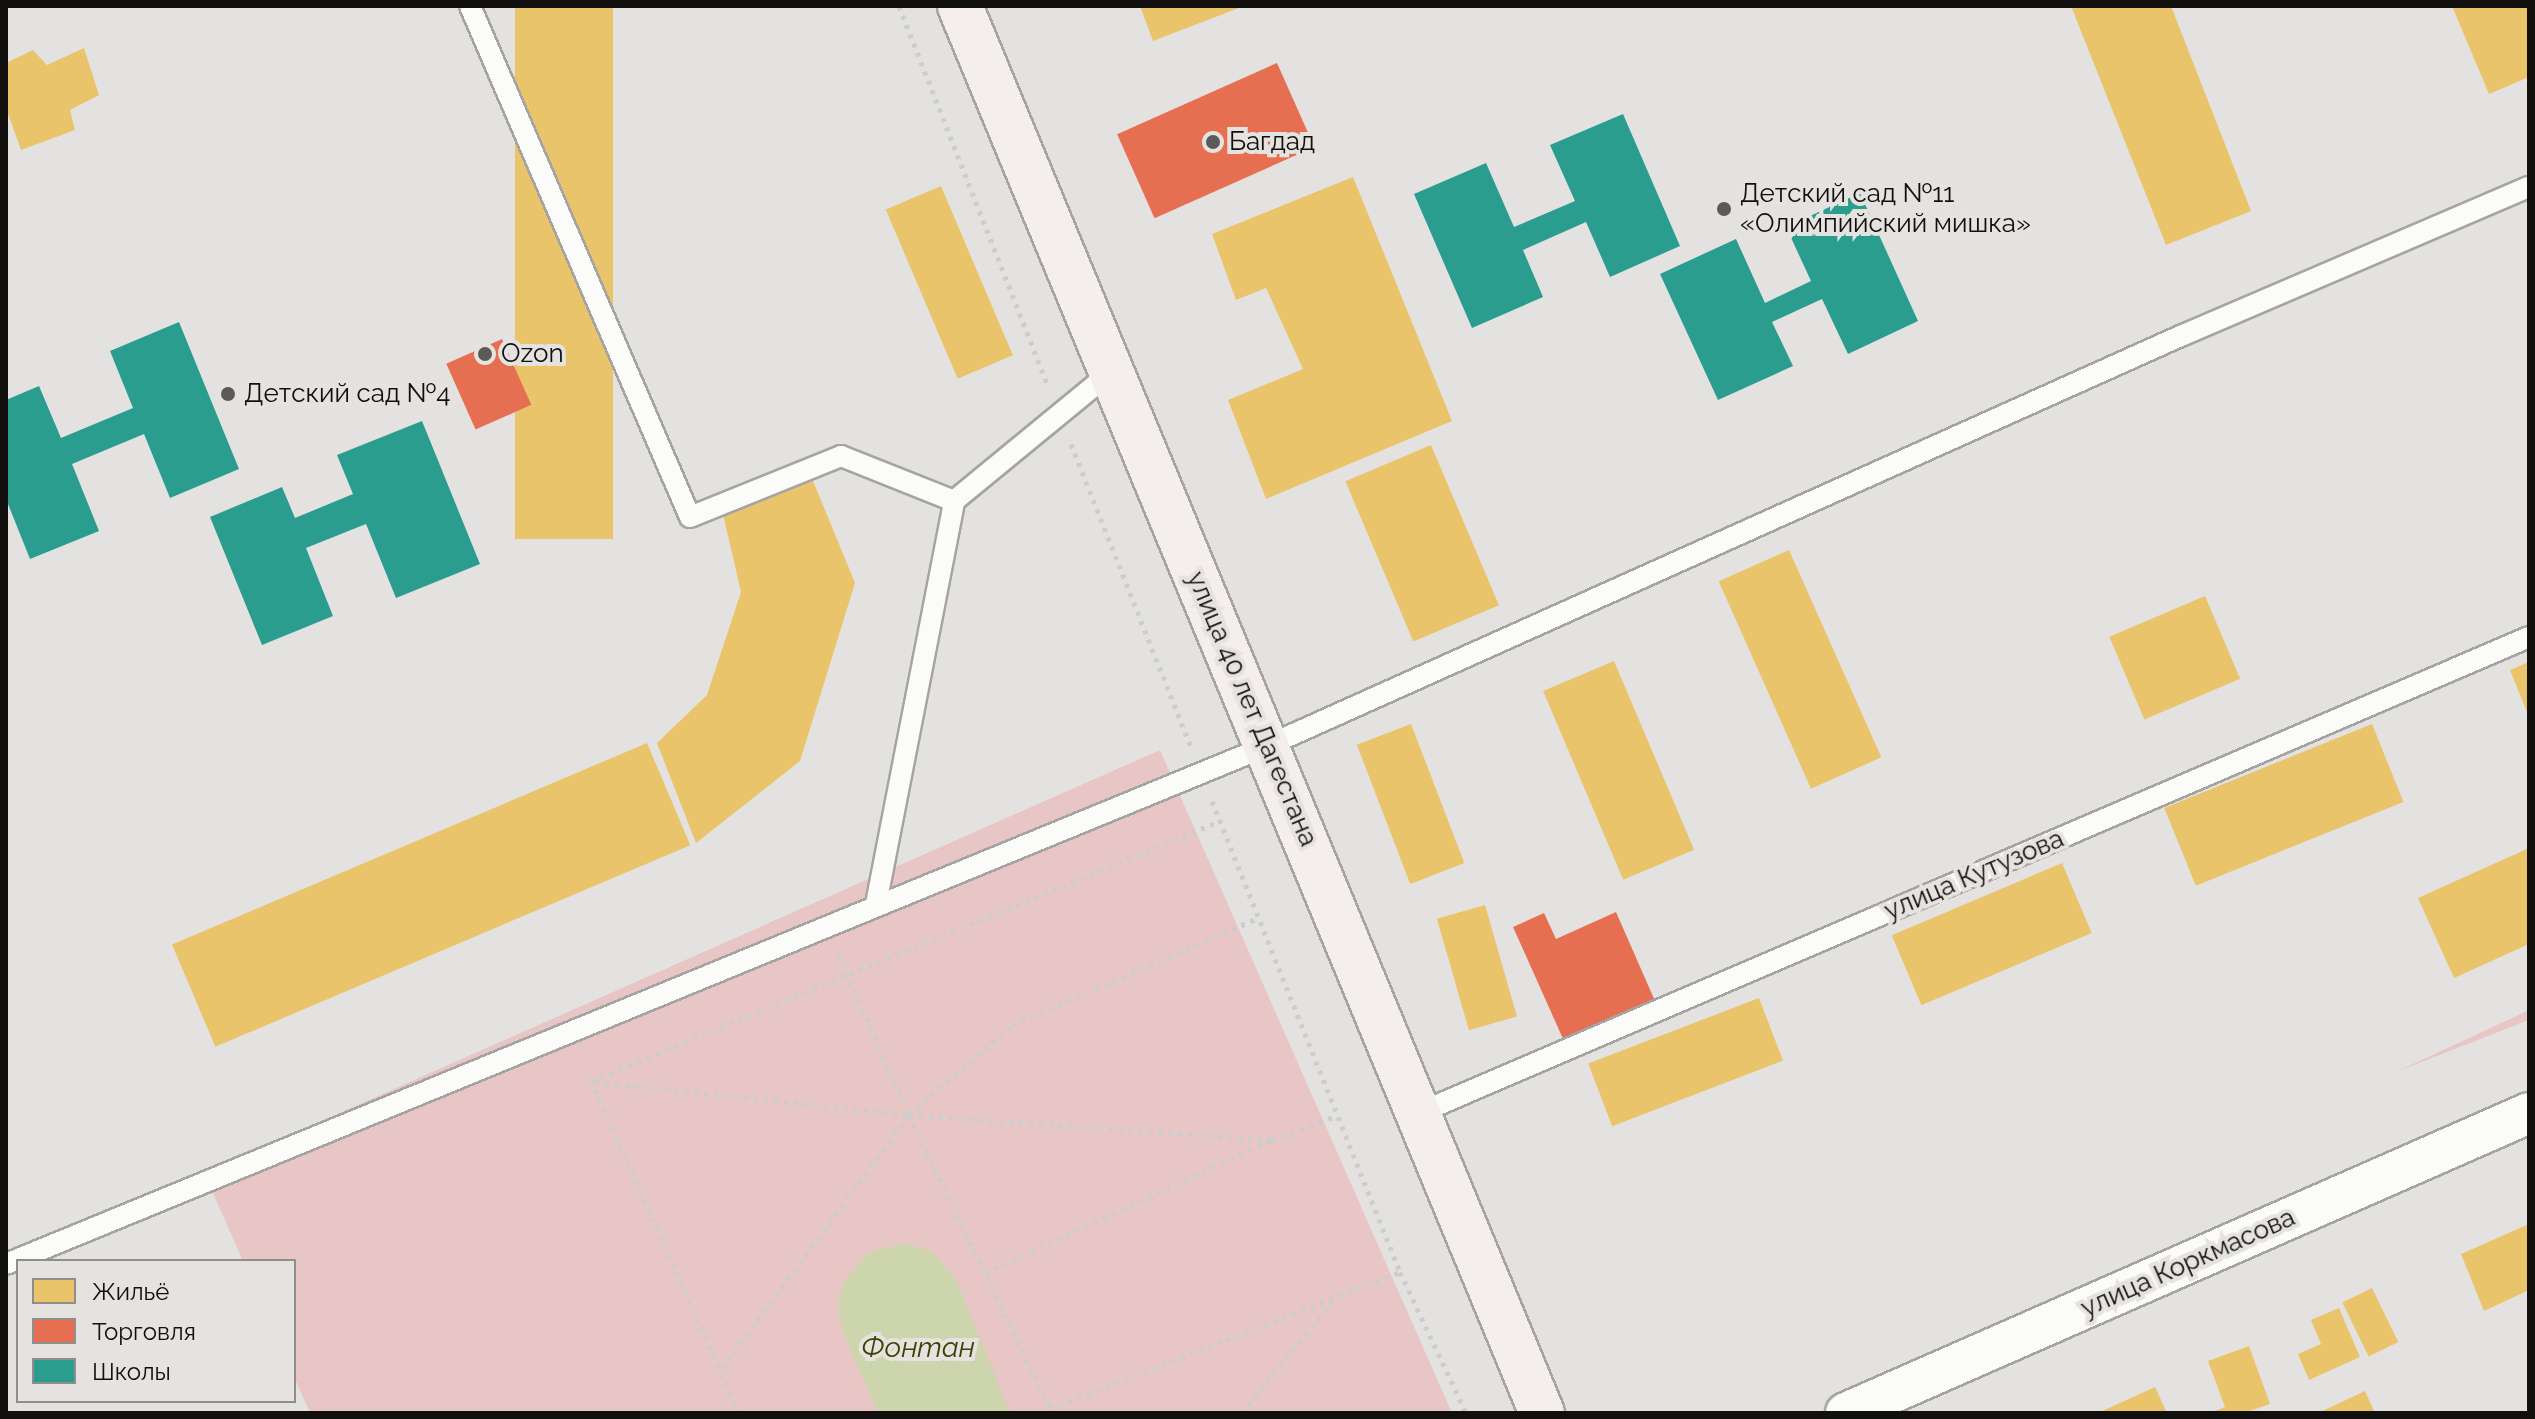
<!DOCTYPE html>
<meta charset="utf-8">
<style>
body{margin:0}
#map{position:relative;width:2535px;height:1419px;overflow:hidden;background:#e4e2e0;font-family:Raleway,sans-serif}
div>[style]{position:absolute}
.green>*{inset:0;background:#e9c6c6}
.water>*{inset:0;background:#cdd5ac}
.homes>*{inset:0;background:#e9c46a;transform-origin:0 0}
.shops>*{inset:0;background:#e76f51;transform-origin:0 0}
.schools>*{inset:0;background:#2a9d8f}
.path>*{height:5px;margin-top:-2.5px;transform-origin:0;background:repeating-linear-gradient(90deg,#cdcdcc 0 4px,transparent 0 10px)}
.roads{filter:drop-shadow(2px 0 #a5a4a3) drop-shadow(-2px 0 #a5a4a3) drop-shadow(0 2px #a5a4a3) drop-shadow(0 -2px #a5a4a3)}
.lane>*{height:20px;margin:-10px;padding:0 10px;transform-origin:10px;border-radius:10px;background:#fbfbfa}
.street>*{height:40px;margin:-20px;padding:0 20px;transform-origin:20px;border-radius:20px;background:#fbfbfa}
.secondary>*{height:44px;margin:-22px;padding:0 22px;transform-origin:22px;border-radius:22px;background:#f4efec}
.dots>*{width:22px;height:22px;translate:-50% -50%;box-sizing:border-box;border:4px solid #e5e2df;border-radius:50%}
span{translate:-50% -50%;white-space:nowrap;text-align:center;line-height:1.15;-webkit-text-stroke:8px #e5e2df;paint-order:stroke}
.poi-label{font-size:26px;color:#11100f}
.left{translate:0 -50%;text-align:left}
.street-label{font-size:26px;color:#11100f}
.water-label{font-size:28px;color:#3a4300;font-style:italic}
.frame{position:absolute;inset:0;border:8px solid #11100f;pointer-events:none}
.legend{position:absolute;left:16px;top:1259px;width:280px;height:144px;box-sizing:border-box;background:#e5e2df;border:2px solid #908e8c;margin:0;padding:10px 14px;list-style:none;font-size:24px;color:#11100f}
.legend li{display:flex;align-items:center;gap:16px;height:40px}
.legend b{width:40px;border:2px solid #908e8c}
</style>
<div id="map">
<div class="green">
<div style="clip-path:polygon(1160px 750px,1452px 1413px,310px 1413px,294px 1377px,294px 1261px,243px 1261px,204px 1173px)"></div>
<div style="clip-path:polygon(2529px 1010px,2529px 1020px,2396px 1072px)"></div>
</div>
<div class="water">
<div style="clip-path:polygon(905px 1243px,934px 1253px,957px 1281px,1010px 1413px,878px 1413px,843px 1332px,838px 1310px,842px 1285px,868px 1253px)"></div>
</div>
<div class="homes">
<div style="left:515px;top:6px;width:98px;height:533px"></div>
<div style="clip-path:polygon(1140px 6px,1244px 6px,1153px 41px)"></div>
<div style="clip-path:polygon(2071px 6px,2171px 6px,2251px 211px,2166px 245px)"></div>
<div style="clip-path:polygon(2452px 6px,2529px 6px,2529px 77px,2489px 94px)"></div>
<div style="clip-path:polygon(84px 48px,99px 95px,70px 110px,75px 130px,21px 150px,6px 108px,6px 63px,33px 50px,47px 65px)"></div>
<div style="clip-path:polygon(1353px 177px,1452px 421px,1266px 499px,1228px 400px,1303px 369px,1266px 288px,1236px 300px,1212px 234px)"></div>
<div style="left:941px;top:186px;width:184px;height:60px;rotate:67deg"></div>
<div style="left:1431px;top:445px;width:174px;height:93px;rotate:67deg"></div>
<div style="clip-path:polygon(811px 476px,855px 583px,800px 761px,696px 843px,657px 743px,707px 695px,741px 592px,723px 514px)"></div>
<div style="left:1789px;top:550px;width:227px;height:77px;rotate:66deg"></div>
<div style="left:2205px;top:596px;width:90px;height:104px;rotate:67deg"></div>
<div style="left:1614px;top:661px;width:205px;height:77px;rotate:67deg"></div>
<div style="clip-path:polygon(2529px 662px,2529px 717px,2510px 670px)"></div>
<div style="left:1411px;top:724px;width:149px;height:58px;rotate:69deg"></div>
<div style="left:2372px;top:724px;width:84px;height:224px;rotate:68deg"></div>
<div style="left:647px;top:743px;width:111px;height:516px;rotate:67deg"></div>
<div style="clip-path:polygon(2529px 848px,2529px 944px,2454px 978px,2418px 898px)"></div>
<div style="left:2062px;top:863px;width:76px;height:185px;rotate:67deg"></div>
<div style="left:1485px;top:905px;width:116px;height:50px;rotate:74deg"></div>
<div style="left:1759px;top:998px;width:67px;height:183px;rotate:69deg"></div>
<div style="clip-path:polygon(2529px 1224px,2529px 1290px,2484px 1311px,2461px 1254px)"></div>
<div style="left:2372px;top:1288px;width:60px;height:33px;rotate:64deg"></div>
<div style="clip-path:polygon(2339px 1308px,2360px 1357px,2309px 1380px,2298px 1354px,2321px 1344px,2311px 1320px)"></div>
<div style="clip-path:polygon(2249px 1346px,2270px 1404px,2244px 1413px,2210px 1413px,2225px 1407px,2208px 1361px)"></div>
<div style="clip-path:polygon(2155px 1387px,2167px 1413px,2098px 1413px)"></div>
<div style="clip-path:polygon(2365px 1391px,2375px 1413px,2318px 1413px)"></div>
</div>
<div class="shops">
<div style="left:1277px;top:63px;width:92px;height:175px;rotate:66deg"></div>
<div style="left:502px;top:339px;width:72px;height:61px;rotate:66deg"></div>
<div style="clip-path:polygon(1616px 912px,1655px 1001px,1564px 1041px,1513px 927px,1544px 913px,1556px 939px)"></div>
</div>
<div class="schools">
<div style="clip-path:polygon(1623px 114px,1680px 246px,1610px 277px,1586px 222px,1523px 250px,1543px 297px,1472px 328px,1414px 194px,1486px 163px,1514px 227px,1575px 201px,1550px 145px)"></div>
<div style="clip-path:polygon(1860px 193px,1918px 321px,1848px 354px,1822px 299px,1772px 322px,1793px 366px,1718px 400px,1660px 274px,1736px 239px,1765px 303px,1811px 281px,1786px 227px)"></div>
<div style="clip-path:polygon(179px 322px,239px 469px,170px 498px,144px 434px,72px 464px,99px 531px,30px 559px,6px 499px,6px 400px,39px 386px,61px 438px,133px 408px,110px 351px)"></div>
<div style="clip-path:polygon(422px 421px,480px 564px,396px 598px,366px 524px,306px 548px,333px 616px,262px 645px,210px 517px,282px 487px,295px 518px,353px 494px,337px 455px)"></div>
</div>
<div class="path">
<div style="left:899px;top:6px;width:408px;rotate:68.6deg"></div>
<div style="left:1071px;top:444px;width:326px;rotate:68.4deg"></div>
<div style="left:1212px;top:801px;width:507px;rotate:68.24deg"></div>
<div style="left:1400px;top:1272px;width:156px;rotate:64.9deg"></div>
<div style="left:838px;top:954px;width:176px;rotate:66.2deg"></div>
<div style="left:909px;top:1115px;width:331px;rotate:64.4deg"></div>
<div style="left:595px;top:1082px;width:316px;rotate:6deg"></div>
<div style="left:909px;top:1115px;width:364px;rotate:3.9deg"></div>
<div style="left:985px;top:1273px;width:316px;rotate:-24.9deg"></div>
<div style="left:1272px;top:1140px;width:68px;rotate:-20.6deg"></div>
<div style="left:722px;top:1368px;width:315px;rotate:-53.5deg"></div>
<div style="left:909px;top:1115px;width:137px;rotate:-41.1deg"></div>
<div style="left:1012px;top:1025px;width:268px;rotate:-23.5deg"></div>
<div style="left:1050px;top:1409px;width:376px;rotate:-21.4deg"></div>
<div style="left:739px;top:1413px;width:363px;rotate:-114deg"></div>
<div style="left:591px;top:1081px;width:681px;rotate:-22.46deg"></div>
<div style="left:1242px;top:1413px;width:144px;rotate:-51.2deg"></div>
</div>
<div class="roads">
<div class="lane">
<div style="left:470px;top:6px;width:556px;rotate:66.71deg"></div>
<div style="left:690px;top:517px;width:163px;rotate:-22deg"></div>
<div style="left:841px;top:456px;width:122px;rotate:21.7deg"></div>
<div style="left:876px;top:904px;width:410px;rotate:-79deg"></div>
<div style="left:954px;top:501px;width:205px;rotate:-39.4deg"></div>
<div style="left:1419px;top:1113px;width:1208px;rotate:-23.21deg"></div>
<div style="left:6px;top:1264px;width:1363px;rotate:-22.33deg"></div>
<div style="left:1267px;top:746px;width:1004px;rotate:-24.17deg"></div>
<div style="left:2183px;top:335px;width:376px;rotate:-23.2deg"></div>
</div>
<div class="street">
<div style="left:1846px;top:1413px;width:746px;rotate:-23.71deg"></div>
</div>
<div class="secondary">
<div style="left:960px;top:6px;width:1523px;rotate:67.53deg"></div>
</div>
</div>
<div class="dots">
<div style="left:1213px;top:142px;background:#5b5a58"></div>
<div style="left:1724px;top:209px;background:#5b5a58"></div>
<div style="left:485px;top:354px;background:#5b5a58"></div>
<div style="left:228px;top:394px;background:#5b5a58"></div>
</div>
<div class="poi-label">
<span class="left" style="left:1229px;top:142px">Багдад</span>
<span class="left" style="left:1740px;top:209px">Детский сад №11<br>«Олимпийский мишка»</span>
<span class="left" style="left:501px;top:354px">Ozon</span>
<span class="left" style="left:244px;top:394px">Детский сад №4</span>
</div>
<div class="street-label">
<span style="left:1252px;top:709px;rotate:67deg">улица 40 лет Дагестана</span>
<span style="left:1974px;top:875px;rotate:-23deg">улица Кутузова</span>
<span style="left:2188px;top:1263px;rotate:-24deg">улица Коркмасова</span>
</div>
<div class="water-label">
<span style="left:918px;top:1348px">Фонтан</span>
</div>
<div class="frame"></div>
<ul class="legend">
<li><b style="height:22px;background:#e9c46a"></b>Жильё</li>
<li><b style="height:22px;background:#e76f51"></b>Торговля</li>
<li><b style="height:22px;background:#2a9d8f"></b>Школы</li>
</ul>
</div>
